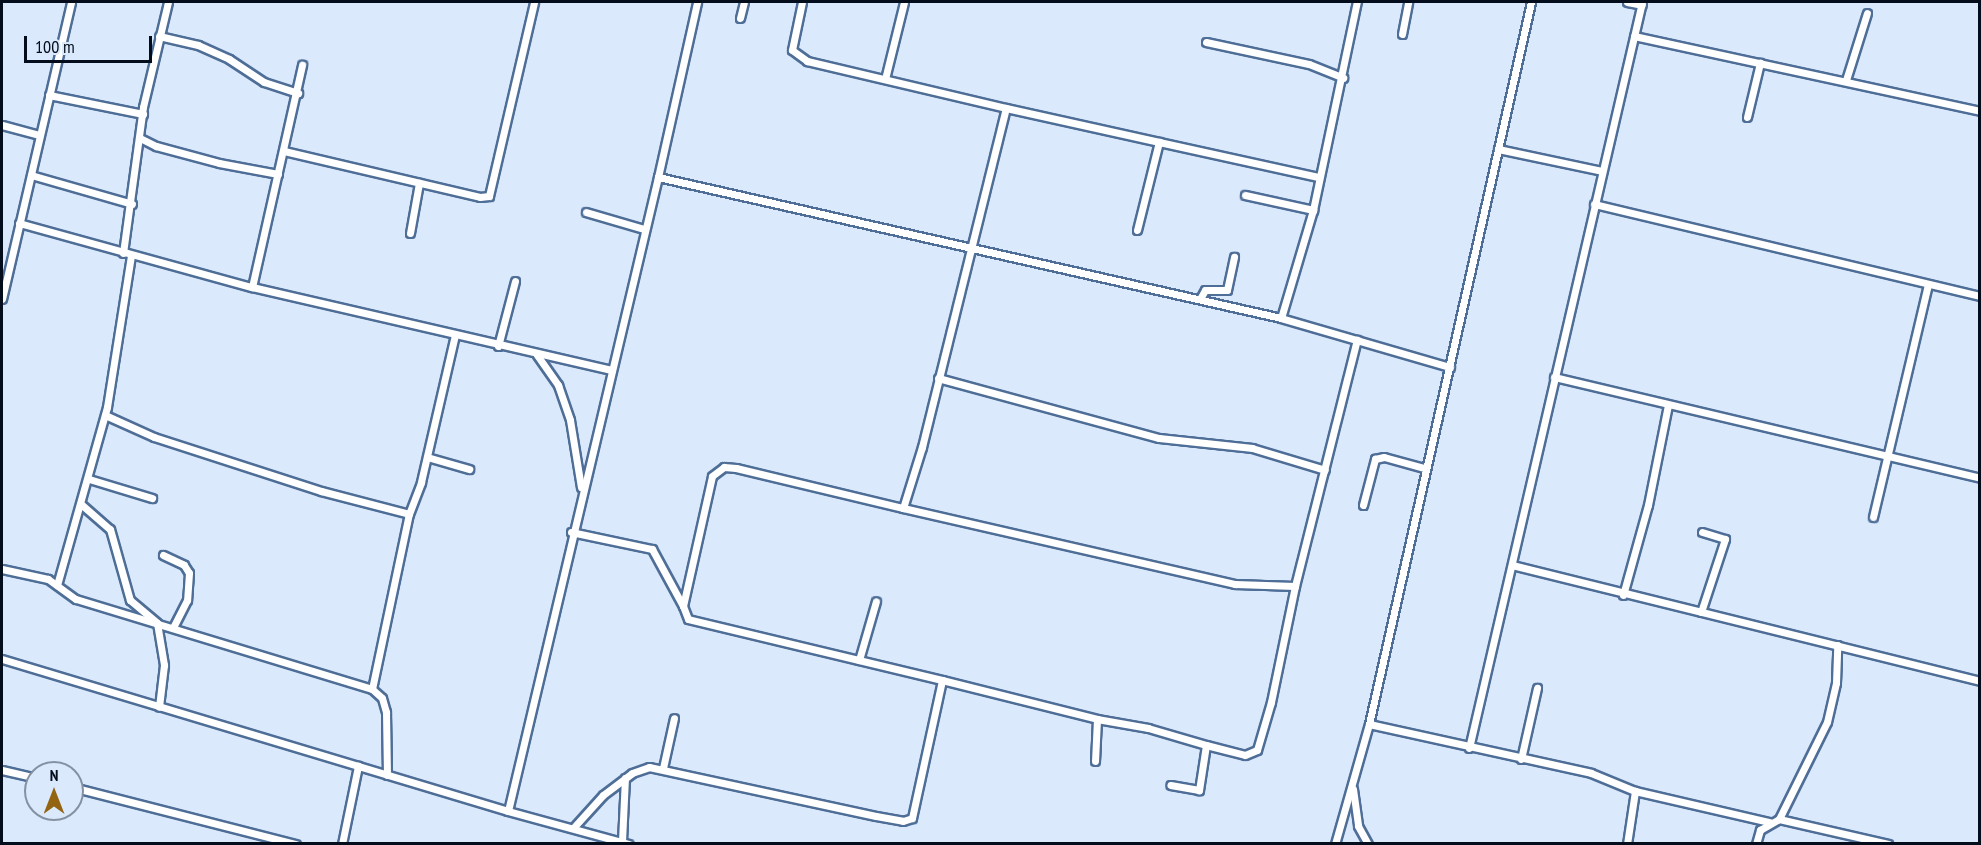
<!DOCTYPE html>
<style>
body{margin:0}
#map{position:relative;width:1981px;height:845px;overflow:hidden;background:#dae9fb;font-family:"PT Sans Narrow",sans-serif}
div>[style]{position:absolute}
.roads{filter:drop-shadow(2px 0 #4e6e97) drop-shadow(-2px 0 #4e6e97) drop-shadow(0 2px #4e6e97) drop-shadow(0 -2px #4e6e97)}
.street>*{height:7px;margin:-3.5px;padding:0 3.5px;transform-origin:3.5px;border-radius:3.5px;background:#fff}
span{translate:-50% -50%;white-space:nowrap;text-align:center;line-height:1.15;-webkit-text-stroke:4.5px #dae9fb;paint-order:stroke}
.frame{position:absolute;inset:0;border:3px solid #030d1c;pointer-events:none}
.north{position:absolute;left:24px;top:761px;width:60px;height:60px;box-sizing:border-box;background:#dae9fb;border:2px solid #8491a2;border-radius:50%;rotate:0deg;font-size:16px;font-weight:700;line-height:24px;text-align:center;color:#030d1c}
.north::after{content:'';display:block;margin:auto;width:21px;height:27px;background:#936411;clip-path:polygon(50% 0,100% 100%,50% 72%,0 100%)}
.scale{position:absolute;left:24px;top:36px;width:128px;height:27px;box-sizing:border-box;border:3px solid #030d1c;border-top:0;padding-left:8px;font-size:18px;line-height:21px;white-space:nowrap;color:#030d1c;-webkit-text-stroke:4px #dae9fb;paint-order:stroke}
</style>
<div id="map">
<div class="roads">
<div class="street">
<div style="left:802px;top:2px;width:49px;rotate:101.8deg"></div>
<div style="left:792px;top:50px;width:19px;rotate:36deg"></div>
<div style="left:807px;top:61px;width:204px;rotate:13.3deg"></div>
<div style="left:1627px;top:2px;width:15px;rotate:11deg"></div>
<div style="left:740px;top:18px;width:16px;rotate:-76deg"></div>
<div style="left:1402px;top:34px;width:33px;rotate:-79deg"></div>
<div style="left:159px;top:36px;width:40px;rotate:13deg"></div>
<div style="left:198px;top:45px;width:34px;rotate:24deg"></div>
<div style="left:229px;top:59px;width:42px;rotate:33.3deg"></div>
<div style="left:264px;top:82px;width:36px;rotate:18deg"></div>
<div style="left:1634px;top:36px;width:354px;rotate:12.2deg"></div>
<div style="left:1206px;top:42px;width:105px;rotate:12.1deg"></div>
<div style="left:1309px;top:64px;width:37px;rotate:22deg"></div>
<div style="left:885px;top:79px;width:79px;rotate:-76.1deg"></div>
<div style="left:1846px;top:80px;width:70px;rotate:-72.6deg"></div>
<div style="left:49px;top:95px;width:96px;rotate:11.4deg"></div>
<div style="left:1747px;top:117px;width:56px;rotate:-76.5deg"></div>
<div style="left:2px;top:125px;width:39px;rotate:15deg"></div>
<div style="left:140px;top:138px;width:18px;rotate:27deg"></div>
<div style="left:156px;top:146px;width:65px;rotate:15.1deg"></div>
<div style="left:219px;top:163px;width:60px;rotate:10.6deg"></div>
<div style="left:1498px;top:149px;width:106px;rotate:11.9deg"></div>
<div style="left:284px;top:151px;width:201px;rotate:13.2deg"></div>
<div style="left:480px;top:197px;width:9px;rotate:-6deg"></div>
<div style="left:489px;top:196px;width:199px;rotate:-76.9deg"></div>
<div style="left:31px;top:175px;width:105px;rotate:16deg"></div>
<div style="left:658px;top:177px;width:179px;rotate:-77.4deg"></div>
<div style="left:1245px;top:195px;width:70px;rotate:12.4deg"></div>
<div style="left:1594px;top:204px;width:397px;rotate:13.4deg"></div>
<div style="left:586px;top:212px;width:60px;rotate:16.3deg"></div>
<div style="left:19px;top:223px;width:242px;rotate:15.4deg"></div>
<div style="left:252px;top:287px;width:369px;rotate:13deg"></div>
<div style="left:1137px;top:230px;width:91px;rotate:-76deg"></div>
<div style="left:1159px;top:142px;width:163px;rotate:12.4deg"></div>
<div style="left:410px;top:233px;width:51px;rotate:-79.8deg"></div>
<div style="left:123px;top:253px;width:147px;rotate:-82.2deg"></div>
<div style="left:143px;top:107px;width:108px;rotate:-76.6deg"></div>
<div style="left:252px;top:287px;width:228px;rotate:-77.3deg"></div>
<div style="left:2px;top:299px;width:305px;rotate:-76.9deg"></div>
<div style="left:1200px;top:299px;width:10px;rotate:-61deg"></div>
<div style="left:1205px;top:290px;width:22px"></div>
<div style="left:1227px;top:290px;width:34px;rotate:-78deg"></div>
<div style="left:1281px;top:318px;width:113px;rotate:-73.5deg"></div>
<div style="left:1313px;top:210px;width:213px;rotate:-78.1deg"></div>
<div style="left:498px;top:346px;width:67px;rotate:-75.3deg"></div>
<div style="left:537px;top:355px;width:37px;rotate:55deg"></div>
<div style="left:558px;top:385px;width:37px;rotate:71deg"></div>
<div style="left:570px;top:420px;width:68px;rotate:80.7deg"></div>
<div style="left:1554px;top:377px;width:438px;rotate:13.3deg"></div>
<div style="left:938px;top:378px;width:229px;rotate:15.2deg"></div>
<div style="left:1159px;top:438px;width:94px;rotate:6.1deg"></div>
<div style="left:1252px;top:448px;width:76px;rotate:16.8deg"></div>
<div style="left:105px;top:415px;width:54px;rotate:24.2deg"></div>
<div style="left:154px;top:437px;width:176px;rotate:17.9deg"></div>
<div style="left:321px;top:491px;width:91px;rotate:14.6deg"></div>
<div style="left:427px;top:457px;width:44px;rotate:15.9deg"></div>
<div style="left:89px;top:479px;width:66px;rotate:16.8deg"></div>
<div style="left:82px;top:505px;width:37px;rotate:41deg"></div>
<div style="left:110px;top:529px;width:74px;rotate:74.3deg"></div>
<div style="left:130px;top:600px;width:35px;rotate:40deg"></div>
<div style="left:157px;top:623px;width:43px;rotate:80.5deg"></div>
<div style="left:164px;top:665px;width:42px;rotate:96.8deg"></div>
<div style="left:1363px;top:505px;width:48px;rotate:-75.4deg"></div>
<div style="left:1375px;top:459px;width:9px;rotate:-13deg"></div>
<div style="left:1384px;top:457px;width:41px;rotate:15.4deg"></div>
<div style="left:903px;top:508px;width:341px;rotate:12.9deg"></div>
<div style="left:1235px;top:584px;width:60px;rotate:1.9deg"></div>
<div style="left:1295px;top:586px;width:254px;rotate:-75.9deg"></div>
<div style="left:1873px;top:517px;width:238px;rotate:-76.7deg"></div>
<div style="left:571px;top:532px;width:83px;rotate:11.9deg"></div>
<div style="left:652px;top:549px;width:65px;rotate:61.5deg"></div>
<div style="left:163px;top:555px;width:23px;rotate:25deg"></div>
<div style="left:184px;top:565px;width:9px;rotate:58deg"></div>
<div style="left:189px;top:573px;width:27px;rotate:94deg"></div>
<div style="left:187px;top:600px;width:31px;rotate:117deg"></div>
<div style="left:1512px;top:565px;width:482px;rotate:13.9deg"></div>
<div style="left:2px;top:569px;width:47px;rotate:12.3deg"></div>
<div style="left:48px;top:579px;width:34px;rotate:36deg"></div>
<div style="left:76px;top:599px;width:309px;rotate:16.9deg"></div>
<div style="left:372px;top:689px;width:13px;rotate:42deg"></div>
<div style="left:382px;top:698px;width:15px;rotate:74deg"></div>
<div style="left:386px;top:712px;width:63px;rotate:89.1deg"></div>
<div style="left:57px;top:585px;width:185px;rotate:-74.3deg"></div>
<div style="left:107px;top:407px;width:154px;rotate:-81deg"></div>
<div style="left:1623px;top:595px;width:93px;rotate:-74.5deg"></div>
<div style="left:1648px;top:505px;width:102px;rotate:-78.7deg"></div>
<div style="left:1701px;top:612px;width:77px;rotate:-71.8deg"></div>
<div style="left:1725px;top:539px;width:24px;rotate:-163deg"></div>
<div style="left:2px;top:659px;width:528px;rotate:16.72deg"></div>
<div style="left:508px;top:811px;width:125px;rotate:15.3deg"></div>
<div style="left:859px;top:660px;width:61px;rotate:-73.9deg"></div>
<div style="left:942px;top:680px;width:160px;rotate:14.1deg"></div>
<div style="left:1097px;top:719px;width:42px;rotate:92.7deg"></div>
<div style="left:372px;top:689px;width:179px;rotate:-78.1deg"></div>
<div style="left:409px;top:514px;width:34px;rotate:-69deg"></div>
<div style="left:421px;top:482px;width:151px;rotate:-77deg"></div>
<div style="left:1097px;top:719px;width:52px;rotate:10deg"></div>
<div style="left:1148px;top:728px;width:60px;rotate:16.3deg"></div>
<div style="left:1206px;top:745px;width:46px;rotate:98.8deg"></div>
<div style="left:1199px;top:790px;width:29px;rotate:-170deg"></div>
<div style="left:1369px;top:724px;width:227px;rotate:12.4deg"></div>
<div style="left:1591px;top:773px;width:48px;rotate:22.2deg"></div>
<div style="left:1635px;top:791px;width:138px;rotate:13deg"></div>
<div style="left:1206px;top:745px;width:40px;rotate:14.4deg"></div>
<div style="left:1245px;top:755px;width:13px;rotate:-23deg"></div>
<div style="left:1257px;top:750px;width:50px;rotate:-73.7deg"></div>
<div style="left:1271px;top:702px;width:118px;rotate:-78.3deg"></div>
<div style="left:1469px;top:748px;width:766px;rotate:-76.94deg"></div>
<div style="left:1521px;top:759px;width:73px;rotate:-77.3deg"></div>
<div style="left:663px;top:768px;width:51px;rotate:-77.6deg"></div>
<div style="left:2px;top:770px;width:35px;rotate:13deg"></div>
<div style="left:72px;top:787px;width:231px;rotate:14.3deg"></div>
<div style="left:1353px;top:789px;width:37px;rotate:82deg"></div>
<div style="left:1358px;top:826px;width:21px;rotate:61deg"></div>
<div style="left:508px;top:811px;width:652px;rotate:-76.69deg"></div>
<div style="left:658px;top:177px;width:639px;rotate:12.75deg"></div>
<div style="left:1281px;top:318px;width:176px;rotate:16.2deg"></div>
<div style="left:1779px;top:819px;width:108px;rotate:-63.7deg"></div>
<div style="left:1827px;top:722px;width:40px;rotate:-77deg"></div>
<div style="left:1836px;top:683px;width:38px;rotate:-88deg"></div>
<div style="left:574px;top:827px;width:43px;rotate:-47.8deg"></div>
<div style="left:603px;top:795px;width:36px;rotate:-37deg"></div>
<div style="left:632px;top:773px;width:18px;rotate:-19deg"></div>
<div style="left:649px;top:767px;width:232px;rotate:12.2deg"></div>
<div style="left:876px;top:816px;width:27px;rotate:10deg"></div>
<div style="left:903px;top:821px;width:9px;rotate:-18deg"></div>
<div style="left:912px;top:818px;width:141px;rotate:-77.7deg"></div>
<div style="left:942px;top:680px;width:261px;rotate:-166.5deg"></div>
<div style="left:688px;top:619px;width:14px;rotate:-111deg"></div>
<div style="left:683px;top:606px;width:133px;rotate:-77.4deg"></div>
<div style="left:712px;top:476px;width:15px;rotate:-37deg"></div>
<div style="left:724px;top:467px;width:12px;rotate:5deg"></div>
<div style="left:736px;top:468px;width:172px;rotate:13.5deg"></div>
<div style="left:903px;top:508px;width:64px;rotate:-72.7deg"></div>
<div style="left:922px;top:447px;width:349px;rotate:-76.1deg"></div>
<div style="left:1006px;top:108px;width:157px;rotate:12.5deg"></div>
<div style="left:622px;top:841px;width:63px;rotate:-87.3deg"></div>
<div style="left:342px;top:844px;width:80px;rotate:-78.4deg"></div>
<div style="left:1335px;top:844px;width:125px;rotate:-74.2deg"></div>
<div style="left:1369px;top:724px;width:740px;rotate:-77.35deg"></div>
<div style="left:1627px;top:844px;width:54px;rotate:-81.4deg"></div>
<div style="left:1756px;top:844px;width:15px;rotate:-74deg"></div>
<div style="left:1760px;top:830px;width:22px;rotate:-30deg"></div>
<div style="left:1779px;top:819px;width:112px;rotate:12.9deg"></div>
</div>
</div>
<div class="frame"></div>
<div class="north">N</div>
<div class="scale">100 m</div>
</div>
